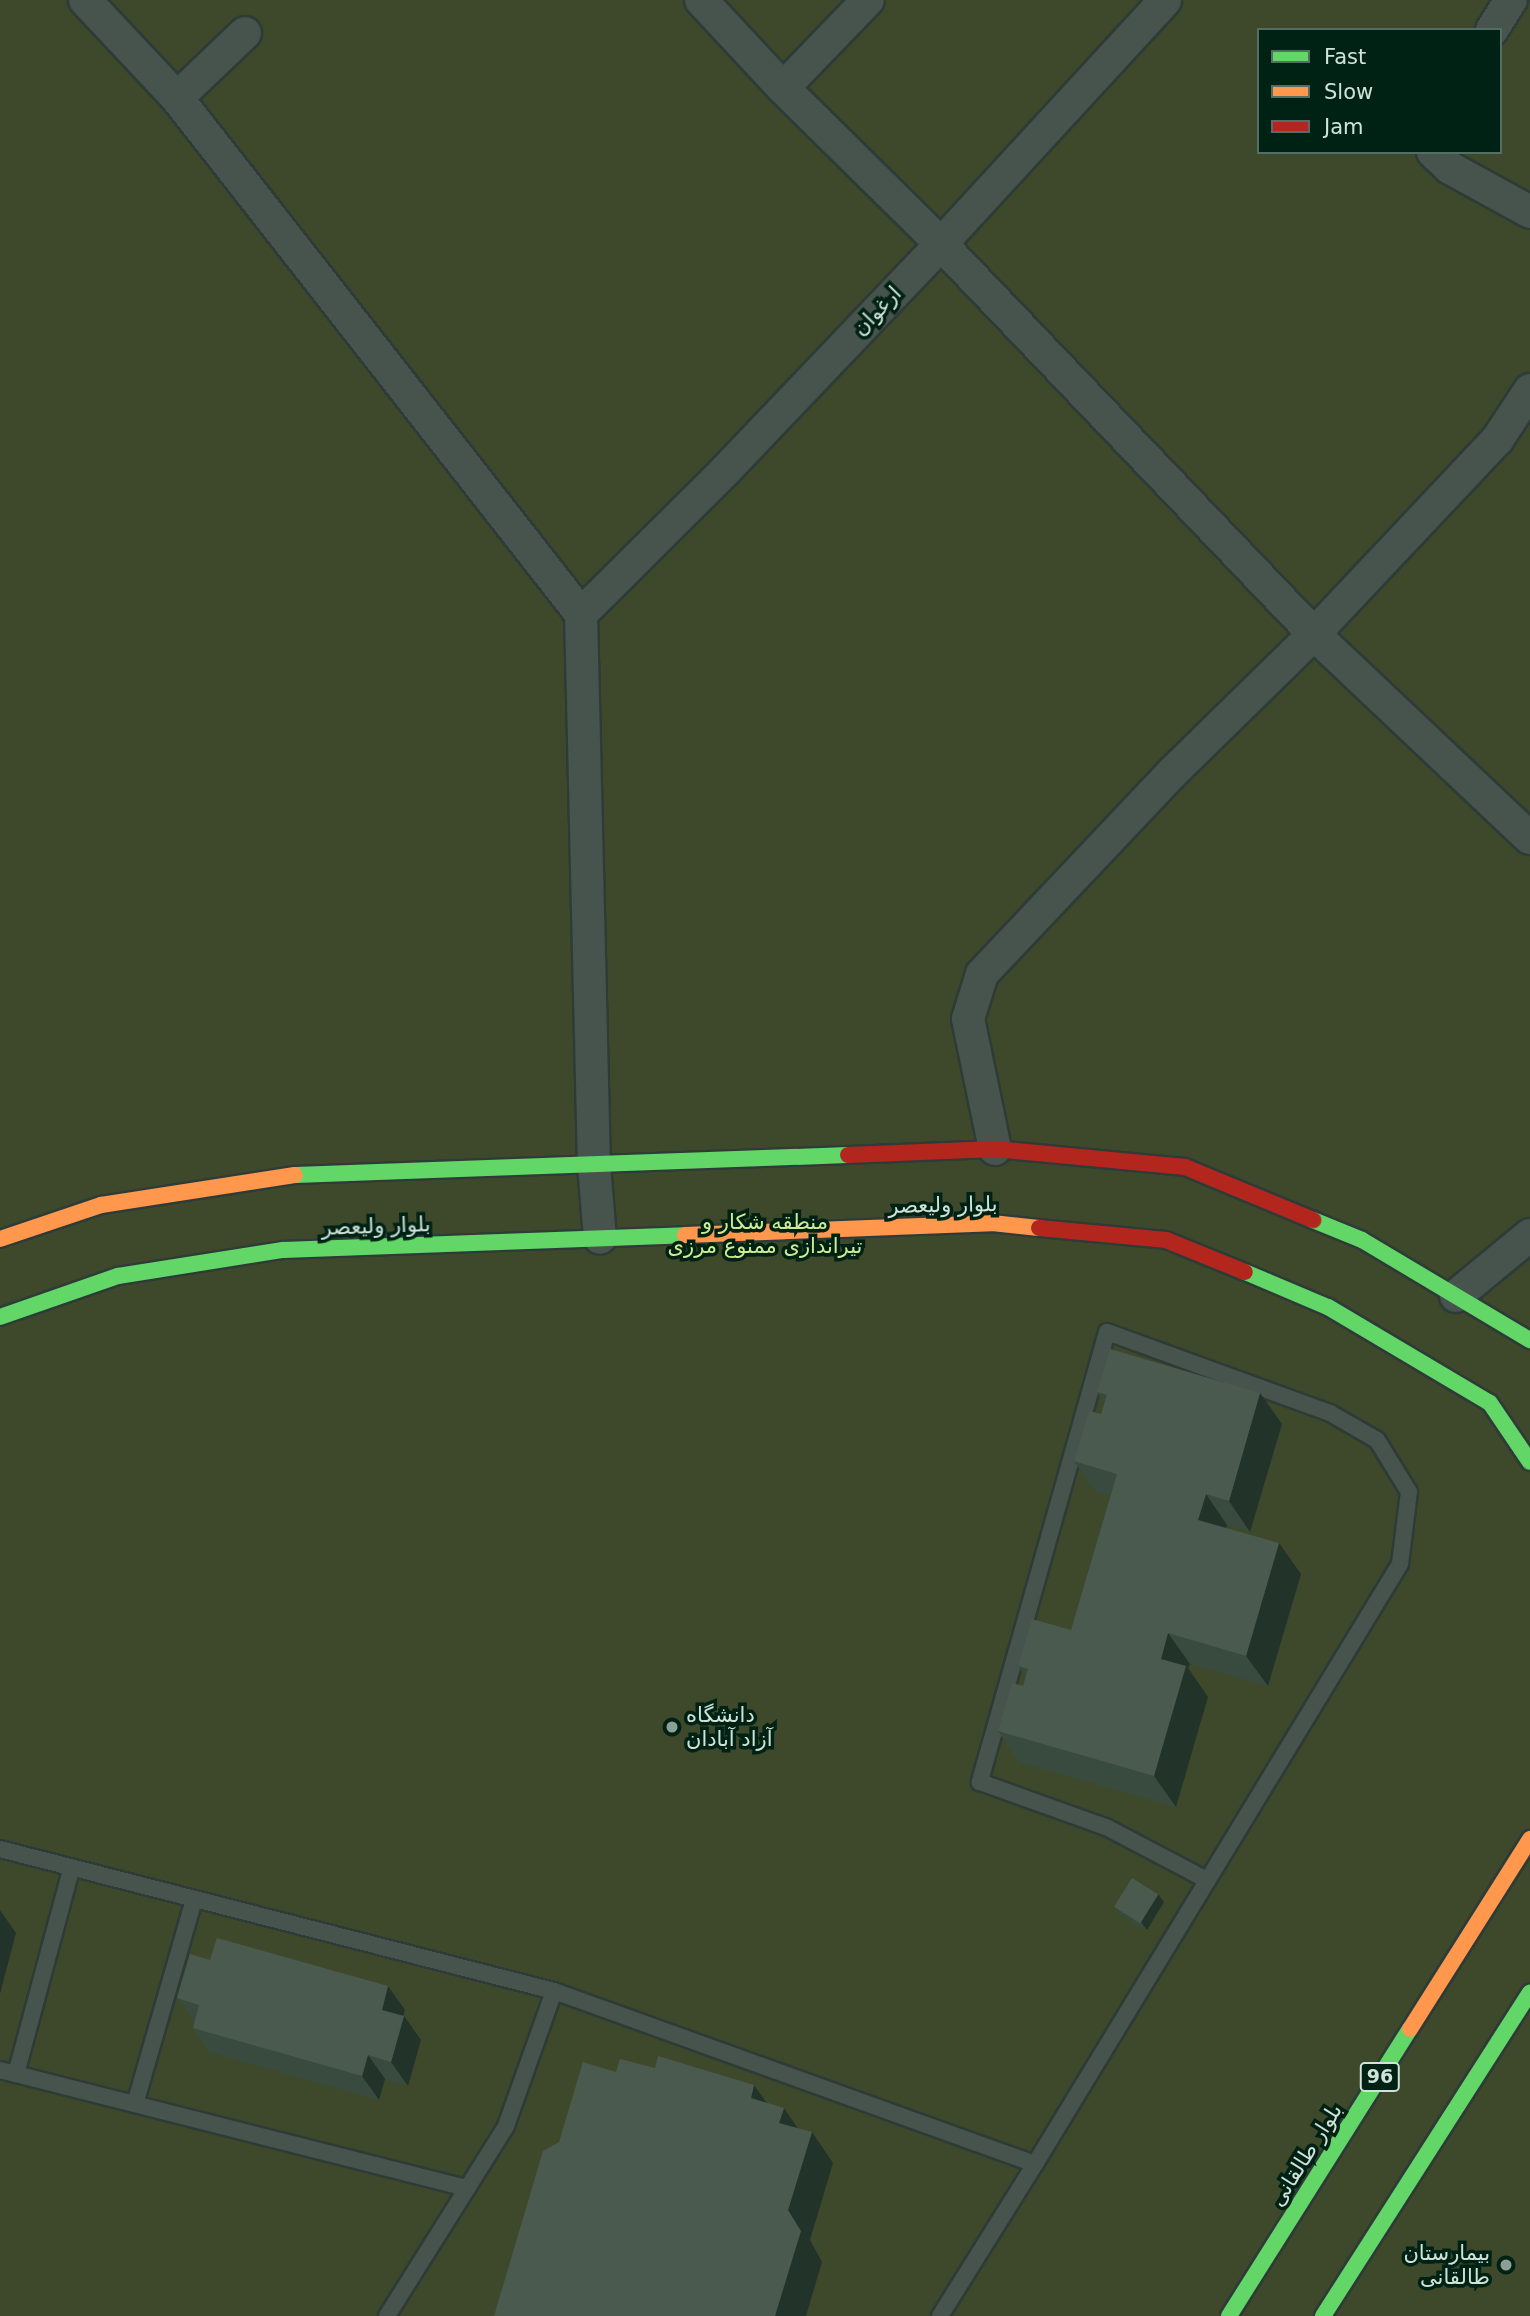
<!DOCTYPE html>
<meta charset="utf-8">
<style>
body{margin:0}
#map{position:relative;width:1530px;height:2316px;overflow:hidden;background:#10231c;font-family:"DejaVu Sans",Cairo,sans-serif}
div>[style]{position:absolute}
.green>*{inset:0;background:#3e492b}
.roads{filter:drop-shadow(2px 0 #2e3b36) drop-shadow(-2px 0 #2e3b36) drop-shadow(0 2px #2e3b36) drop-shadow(0 -2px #2e3b36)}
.lane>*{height:16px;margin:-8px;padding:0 8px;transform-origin:8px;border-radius:8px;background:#46544d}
.street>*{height:32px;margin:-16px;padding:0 16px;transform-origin:16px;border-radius:16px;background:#46544d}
.fast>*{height:16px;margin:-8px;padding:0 8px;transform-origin:8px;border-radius:8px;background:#63d668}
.slow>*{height:16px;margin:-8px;padding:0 8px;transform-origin:8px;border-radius:8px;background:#ff974d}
.jam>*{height:16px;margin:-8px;padding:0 8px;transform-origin:8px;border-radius:8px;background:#b3261e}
.wall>*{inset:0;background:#394a3f}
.shaded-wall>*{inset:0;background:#22332a}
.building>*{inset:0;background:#4a5a4f;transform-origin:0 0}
.dots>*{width:19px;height:19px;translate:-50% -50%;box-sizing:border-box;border:4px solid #002214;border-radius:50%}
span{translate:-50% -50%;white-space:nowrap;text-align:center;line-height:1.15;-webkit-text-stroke:7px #002214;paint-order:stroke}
.shield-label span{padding:2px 5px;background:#002214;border:2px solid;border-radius:5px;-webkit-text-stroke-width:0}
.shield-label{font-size:19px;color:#d0e3d9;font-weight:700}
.street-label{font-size:21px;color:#d0e3d9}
.park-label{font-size:21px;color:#d0eb93}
.poi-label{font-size:21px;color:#d0e3d9}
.left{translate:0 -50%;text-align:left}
.right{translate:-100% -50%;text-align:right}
.legend{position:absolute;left:1257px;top:28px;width:245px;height:126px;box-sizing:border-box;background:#002214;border:2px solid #536f63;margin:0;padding:9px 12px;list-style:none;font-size:21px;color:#d0e3d9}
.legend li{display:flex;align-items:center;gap:14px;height:35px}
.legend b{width:35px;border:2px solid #536f63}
</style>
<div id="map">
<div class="green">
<div style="clip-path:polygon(evenodd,0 0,1530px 0,1530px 2316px,0 2316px,0 0,1259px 30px,1500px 30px,1500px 152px,1259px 152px,1259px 30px)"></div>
</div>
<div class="roads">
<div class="lane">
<div style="left:0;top:1849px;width:572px;rotate:14.38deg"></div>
<div style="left:0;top:2070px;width:482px;rotate:14.2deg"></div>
<div style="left:16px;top:2074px;width:214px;rotate:-74.9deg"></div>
<div style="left:135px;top:2104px;width:213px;rotate:-73.9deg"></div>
<div style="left:387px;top:2316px;width:224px;rotate:-57.9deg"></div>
<div style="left:506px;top:2126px;width:143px;rotate:-70.4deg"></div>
<div style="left:554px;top:1991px;width:511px;rotate:19.78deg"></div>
<div style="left:1035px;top:2164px;width:702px;rotate:-58.69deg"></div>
<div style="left:1400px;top:1564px;width:73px;rotate:-82.9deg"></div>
<div style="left:1409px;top:1492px;width:61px;rotate:-121.6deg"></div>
<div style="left:1377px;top:1440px;width:54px;rotate:-150.1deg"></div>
<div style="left:1330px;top:1413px;width:237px;rotate:-160deg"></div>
<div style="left:1107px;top:1332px;width:468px;rotate:105.8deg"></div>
<div style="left:980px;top:1782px;width:134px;rotate:19.7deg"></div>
<div style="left:1106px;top:1827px;width:114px;rotate:27.7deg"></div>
<div style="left:940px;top:2316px;width:179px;rotate:-58deg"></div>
</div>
<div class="street">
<div style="left:85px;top:0;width:134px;rotate:46.8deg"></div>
<div style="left:177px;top:98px;width:655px;rotate:51.94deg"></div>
<div style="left:581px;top:614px;width:551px;rotate:88.65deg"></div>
<div style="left:594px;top:1165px;width:73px;rotate:85.3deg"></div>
<div style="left:701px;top:0;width:120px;rotate:47deg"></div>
<div style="left:783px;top:88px;width:222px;rotate:44.6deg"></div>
<div style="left:941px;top:244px;width:540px;rotate:46.28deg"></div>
<div style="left:1314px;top:634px;width:297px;rotate:43.4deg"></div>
<div style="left:1492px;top:30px;width:36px;rotate:-58deg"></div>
<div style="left:783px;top:88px;width:122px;rotate:-46deg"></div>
<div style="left:177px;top:98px;width:94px;rotate:-43.7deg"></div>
<div style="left:1433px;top:152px;width:23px;rotate:43deg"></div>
<div style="left:1450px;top:168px;width:91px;rotate:28.8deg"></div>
<div style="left:581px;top:614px;width:204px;rotate:-44.8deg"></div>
<div style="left:726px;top:470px;width:312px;rotate:-46.4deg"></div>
<div style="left:941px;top:244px;width:331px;rotate:-47.4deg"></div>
<div style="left:995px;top:1149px;width:133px;rotate:-101.7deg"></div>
<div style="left:968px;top:1019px;width:47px;rotate:-72.7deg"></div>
<div style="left:982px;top:974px;width:277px;rotate:-46.6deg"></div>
<div style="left:1172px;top:773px;width:199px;rotate:-44.4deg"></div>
<div style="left:1314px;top:634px;width:267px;rotate:-46.7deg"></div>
<div style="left:1497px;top:440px;width:60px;rotate:-56.6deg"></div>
<div style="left:1456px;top:1296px;width:96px;rotate:-39.5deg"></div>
</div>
<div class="fast">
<div style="left:295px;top:1175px;width:553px;rotate:-2.07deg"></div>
<div style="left:1313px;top:1220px;width:53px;rotate:22.2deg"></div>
<div style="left:1362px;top:1240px;width:196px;rotate:30.8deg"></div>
<div style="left:1245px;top:1272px;width:90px;rotate:22.9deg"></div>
<div style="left:1328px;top:1307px;width:188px;rotate:30.7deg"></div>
<div style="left:1490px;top:1403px;width:71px;rotate:55.9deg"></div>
<div style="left:0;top:1317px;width:125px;rotate:-19.2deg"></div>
<div style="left:118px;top:1276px;width:167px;rotate:-9deg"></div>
<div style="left:283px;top:1250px;width:402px;rotate:-2.1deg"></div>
<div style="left:1229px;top:2316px;width:339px;rotate:-57.8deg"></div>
<div style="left:1323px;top:2316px;width:384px;rotate:-57.4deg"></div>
</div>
<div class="slow">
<div style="left:685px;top:1235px;width:307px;rotate:-2.2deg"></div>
<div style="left:992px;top:1223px;width:47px;rotate:6.1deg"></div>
<div style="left:0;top:1239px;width:107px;rotate:-18.6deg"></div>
<div style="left:101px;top:1205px;width:196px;rotate:-8.8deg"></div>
<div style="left:1410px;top:2029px;width:225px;rotate:-57.7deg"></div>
</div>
<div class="jam">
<div style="left:848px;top:1155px;width:147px;rotate:-2.3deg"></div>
<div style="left:995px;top:1149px;width:191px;rotate:5.4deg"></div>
<div style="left:1185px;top:1167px;width:139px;rotate:22.5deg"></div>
<div style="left:1039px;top:1228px;width:128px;rotate:5.4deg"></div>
<div style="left:1166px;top:1240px;width:85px;rotate:22.1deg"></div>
</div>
</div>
<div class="wall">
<div style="clip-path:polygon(1097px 1392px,1282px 1424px,1250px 1532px,1227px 1525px,1227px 1528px,1301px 1574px,1268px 1686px,1190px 1664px,1188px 1668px,1208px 1697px,1176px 1807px,1019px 1762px,998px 1731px,1023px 1686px,1026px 1677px,1018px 1666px,1071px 1630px,1110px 1496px,1096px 1492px,1074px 1461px,1101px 1414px,1104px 1403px)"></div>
<div style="clip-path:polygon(1164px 1902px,1147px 1930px,1121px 1915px,1115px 1907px)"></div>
<div style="clip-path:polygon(177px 1998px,405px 2010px,403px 2015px,421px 2040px,408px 2086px,385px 2079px,379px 2100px,209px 2052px,193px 2028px,195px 2022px)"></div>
</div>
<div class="shaded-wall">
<div style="clip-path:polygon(1260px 1393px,1282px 1424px,1250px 1532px,1229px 1501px)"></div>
<div style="clip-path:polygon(1206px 1494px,1227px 1525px,1220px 1550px,1198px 1520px)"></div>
<div style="clip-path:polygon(1279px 1543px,1301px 1574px,1268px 1686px,1246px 1656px)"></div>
<div style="clip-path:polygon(1168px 1633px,1190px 1664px,1188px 1668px,1208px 1697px,1176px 1807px,1154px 1776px,1161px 1659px)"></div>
<div style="clip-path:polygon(1158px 1894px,1164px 1902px,1147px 1930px,1141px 1922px)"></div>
<div style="clip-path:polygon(0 1910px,16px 1933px,0 1994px)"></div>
<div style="clip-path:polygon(388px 1986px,405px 2010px,398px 2033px,382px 2010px)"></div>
<div style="clip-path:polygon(404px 2016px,421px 2040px,408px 2086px,391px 2062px)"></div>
<div style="clip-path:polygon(368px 2055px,385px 2079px,379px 2100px,362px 2076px)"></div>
<div style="clip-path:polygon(754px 2085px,776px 2116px,751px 2098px)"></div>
<div style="clip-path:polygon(784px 2108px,805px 2139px,779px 2123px)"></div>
<div style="clip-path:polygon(812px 2132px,833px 2163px,810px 2240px,822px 2262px,806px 2316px,775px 2316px,788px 2210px)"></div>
</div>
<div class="building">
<div style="clip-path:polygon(1110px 1349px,1260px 1393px,1229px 1501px,1206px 1494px,1198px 1520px,1279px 1543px,1246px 1656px,1168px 1633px,1161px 1659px,1186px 1666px,1154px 1776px,998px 1731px,1012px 1683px,1023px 1686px,1028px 1669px,1018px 1666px,1032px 1619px,1071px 1630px,1117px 1474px,1074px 1461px,1089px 1411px,1101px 1414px,1107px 1395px,1097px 1392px)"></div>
<div style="left:1132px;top:1878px;width:31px;height:34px;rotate:32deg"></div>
<div style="clip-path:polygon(217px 1938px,388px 1986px,382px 2010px,404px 2016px,391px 2062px,368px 2055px,362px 2076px,193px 2028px,199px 2005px,177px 1998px,190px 1954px,210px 1960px)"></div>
<div style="clip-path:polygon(658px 2056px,754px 2085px,751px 2098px,784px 2108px,779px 2123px,812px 2132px,788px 2210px,801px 2231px,775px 2316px,494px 2316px,543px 2151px,559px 2142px,583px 2062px,616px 2072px,620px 2059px,655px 2068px)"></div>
</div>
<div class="dots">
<div style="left:672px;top:1727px;background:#8da097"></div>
<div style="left:1506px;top:2265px;background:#8da097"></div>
</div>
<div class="shield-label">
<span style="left:1380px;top:2077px">96</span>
</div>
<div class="street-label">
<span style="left:877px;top:311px;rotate:-46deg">ارغوان</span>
<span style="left:943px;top:1205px;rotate:-1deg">بلوار ولیعصر</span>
<span style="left:376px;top:1226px;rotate:-2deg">بلوار ولیعصر</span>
<span style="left:1306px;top:2155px;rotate:-58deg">بلوار طالقانی</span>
</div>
<div class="park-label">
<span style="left:765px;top:1234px">منطقه شکار و<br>تیراندازی ممنوع مرزی</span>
</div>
<div class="poi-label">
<span class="left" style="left:686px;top:1727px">دانشگاه<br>آزاد آبادان</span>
<span class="right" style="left:1490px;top:2265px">بیمارستان<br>طالقانی</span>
</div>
<ul class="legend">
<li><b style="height:9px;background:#63d668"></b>Fast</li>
<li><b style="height:9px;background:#ff974d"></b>Slow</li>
<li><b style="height:9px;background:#b3261e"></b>Jam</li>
</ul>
</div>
